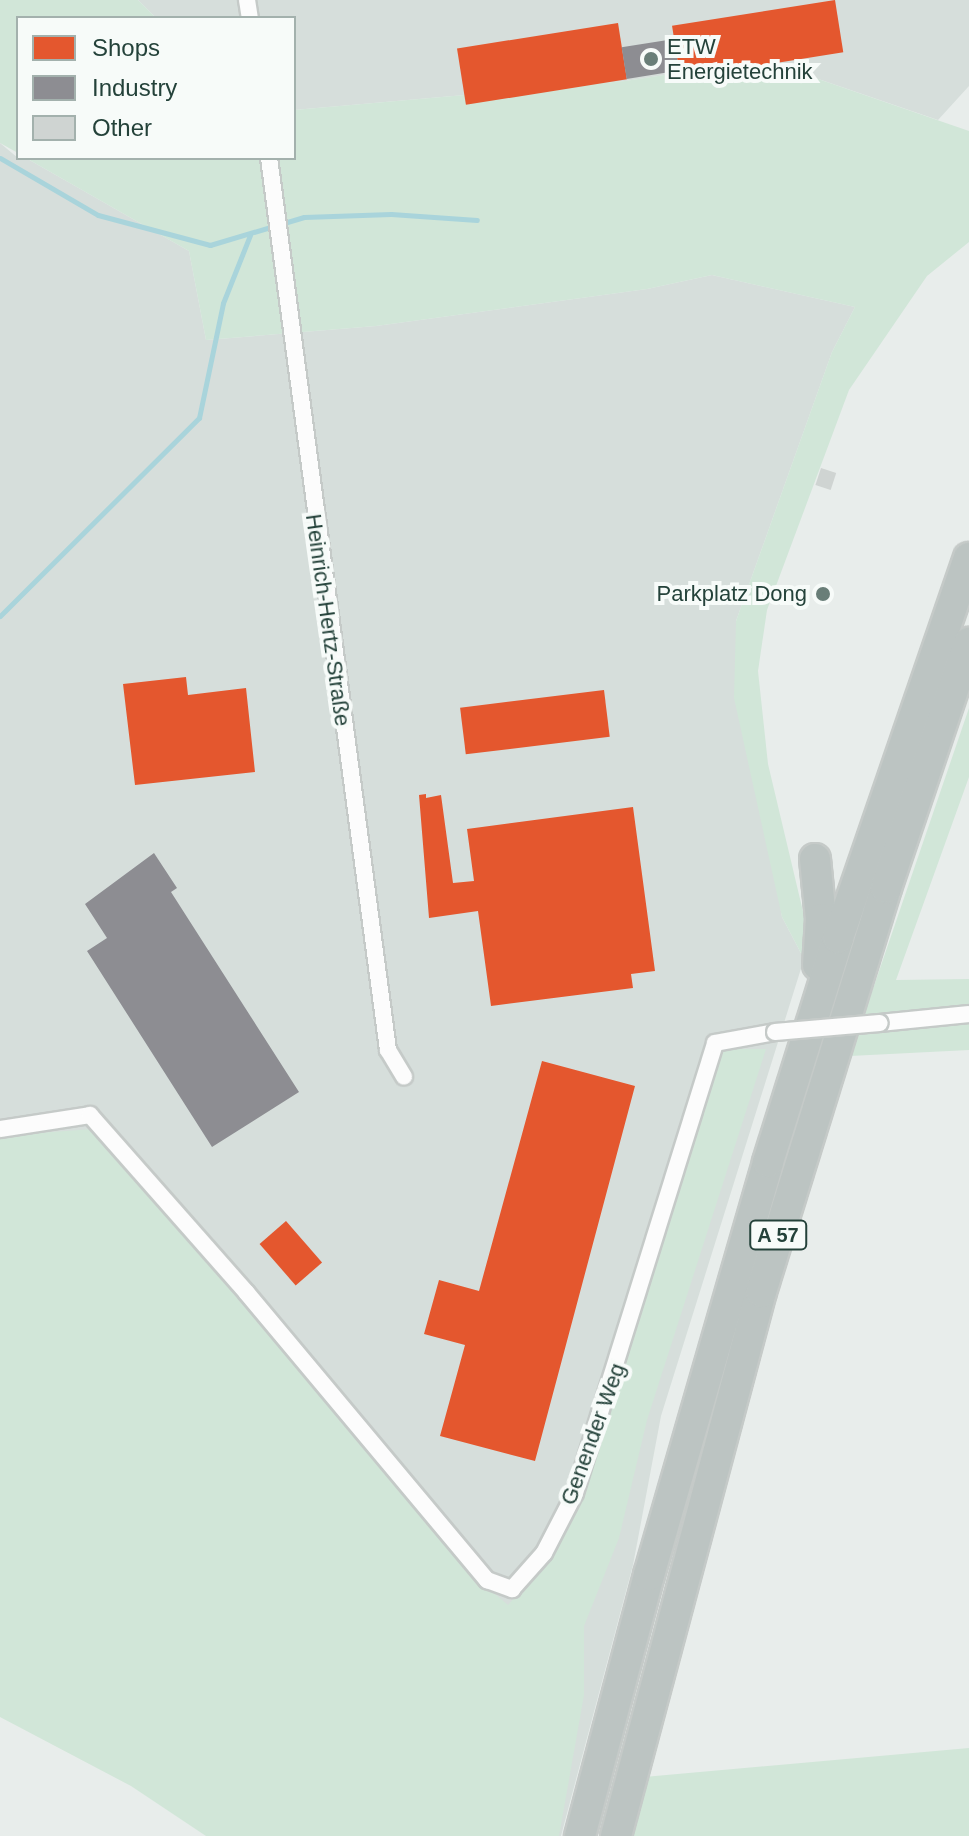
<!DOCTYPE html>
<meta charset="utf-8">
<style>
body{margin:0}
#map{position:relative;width:969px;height:1836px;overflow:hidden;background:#e8edeb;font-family:Helvetica,sans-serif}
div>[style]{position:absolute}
.built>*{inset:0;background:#d6dedb}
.green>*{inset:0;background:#d1e6d8}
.shops>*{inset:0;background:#e4572e;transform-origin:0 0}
.industry>*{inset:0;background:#8d8d92;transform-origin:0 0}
.stream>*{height:5px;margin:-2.5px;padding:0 2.5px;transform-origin:2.5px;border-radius:2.5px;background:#a9d4db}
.building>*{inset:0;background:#cfd4d2;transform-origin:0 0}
.roads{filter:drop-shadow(2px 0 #c5cac8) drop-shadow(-2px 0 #c5cac8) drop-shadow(0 2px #c5cac8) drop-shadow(0 -2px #c5cac8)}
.minor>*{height:16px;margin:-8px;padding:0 8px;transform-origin:8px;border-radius:8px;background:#fcfcfc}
.motorway>*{height:30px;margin:-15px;padding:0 15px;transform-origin:15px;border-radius:15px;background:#bcc4c2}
.bridges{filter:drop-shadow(2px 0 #c5cac8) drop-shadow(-2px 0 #c5cac8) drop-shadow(0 2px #c5cac8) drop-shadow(0 -2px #c5cac8)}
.minor-bridge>*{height:16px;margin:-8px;padding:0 8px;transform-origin:8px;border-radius:8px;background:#fcfcfc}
.dots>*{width:22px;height:22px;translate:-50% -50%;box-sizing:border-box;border:4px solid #f7fbf9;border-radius:50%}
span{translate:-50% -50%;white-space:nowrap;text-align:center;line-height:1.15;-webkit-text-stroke:8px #f7fbf9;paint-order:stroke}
.shield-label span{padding:2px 6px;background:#f7fbf9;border:2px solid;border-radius:6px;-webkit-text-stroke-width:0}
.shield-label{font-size:20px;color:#24423a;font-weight:700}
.poi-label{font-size:22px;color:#24423a}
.left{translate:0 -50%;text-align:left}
.right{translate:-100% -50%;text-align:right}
.street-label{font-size:22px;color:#24423a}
.legend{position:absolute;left:16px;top:16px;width:280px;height:144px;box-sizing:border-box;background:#f7fbf9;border:2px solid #a3b1ad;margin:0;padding:10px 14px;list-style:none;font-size:24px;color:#24423a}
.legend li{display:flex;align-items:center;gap:16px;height:40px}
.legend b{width:40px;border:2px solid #a3b1ad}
</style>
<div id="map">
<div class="built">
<div style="clip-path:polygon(138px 0,969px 0,969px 86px,938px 120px,763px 60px,625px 81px,294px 110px,294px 18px,156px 18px)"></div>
<div style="clip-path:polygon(0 143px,18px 158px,26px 158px,189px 251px,206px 340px,376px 326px,647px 289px,712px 275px,855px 307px,832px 352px,736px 621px,782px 917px,804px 959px,661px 1416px,633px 1565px,561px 1836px,542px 1836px,0 1204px)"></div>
</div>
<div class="green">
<div style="clip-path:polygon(0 0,138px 0,156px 18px,18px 18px,18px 153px,0 143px)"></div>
<div style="clip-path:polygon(763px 60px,969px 131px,969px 242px,927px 276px,849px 390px,767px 610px,758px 671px,768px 764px,810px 941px,804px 959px,782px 917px,734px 698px,736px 621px,832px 352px,855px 307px,712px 275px,647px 289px,376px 326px,206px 340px,189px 251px,26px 158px,294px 158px,294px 110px,625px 81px)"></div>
<div style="clip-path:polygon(969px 708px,969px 777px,896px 980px,969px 979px,969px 1050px,850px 1056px)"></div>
<div style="clip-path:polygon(721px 1049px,766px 1049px,647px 1420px,619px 1538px,584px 1626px,584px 1695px,559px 1836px,206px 1836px,131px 1786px,0 1717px,0 1136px,92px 1129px,482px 1583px,508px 1605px,556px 1552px,584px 1493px)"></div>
<div style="clip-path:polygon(969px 1748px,969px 1836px,629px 1836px,644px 1777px)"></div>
</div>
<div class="shops">
<div style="left:835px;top:0;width:53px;height:165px;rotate:81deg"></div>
<div style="left:618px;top:23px;width:57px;height:163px;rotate:81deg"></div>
<div style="clip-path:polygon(186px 677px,188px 695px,246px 688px,255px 772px,135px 785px,123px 684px)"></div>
<div style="left:604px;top:690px;width:47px;height:145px;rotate:83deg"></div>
<div style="clip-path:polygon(426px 794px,426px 798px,441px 795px,453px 883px,474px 881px,467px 829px,633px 807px,655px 971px,631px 974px,633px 988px,491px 1006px,478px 911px,429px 918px,419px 795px)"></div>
<div style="clip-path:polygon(542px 1061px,635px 1086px,535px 1461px,440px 1436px,465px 1345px,424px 1334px,439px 1280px,479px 1291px)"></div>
<div style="left:286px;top:1221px;width:55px;height:35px;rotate:49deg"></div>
</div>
<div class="industry">
<div style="left:674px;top:39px;width:32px;height:53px;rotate:81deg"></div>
<div style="clip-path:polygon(154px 853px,177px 888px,171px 892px,299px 1092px,212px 1147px,87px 951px,107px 938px,85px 904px)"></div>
</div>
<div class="stream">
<div style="left:0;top:158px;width:113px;rotate:30.2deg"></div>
<div style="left:98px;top:215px;width:116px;rotate:15deg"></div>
<div style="left:210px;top:245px;width:98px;rotate:-16.6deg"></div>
<div style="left:304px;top:217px;width:87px;rotate:-2deg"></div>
<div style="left:391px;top:214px;width:86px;rotate:4deg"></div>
<div style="left:0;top:616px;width:281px;rotate:-44.9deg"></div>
<div style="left:199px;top:418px;width:117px;rotate:-78.2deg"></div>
<div style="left:223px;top:303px;width:73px;rotate:-68.3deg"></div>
</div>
<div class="building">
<div style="left:821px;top:468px;width:16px;height:18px;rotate:18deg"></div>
</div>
<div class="roads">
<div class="minor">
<div style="left:247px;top:0;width:18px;rotate:81deg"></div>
<div style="left:269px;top:158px;width:900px;rotate:82.4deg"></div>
<div style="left:388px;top:1050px;width:31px;rotate:59deg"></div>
<div style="left:880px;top:1023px;width:89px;rotate:-5.8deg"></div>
<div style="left:0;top:1129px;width:91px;rotate:-8.8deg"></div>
<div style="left:90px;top:1115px;width:236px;rotate:48.6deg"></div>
<div style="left:246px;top:1292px;width:376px;rotate:50.1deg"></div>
<div style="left:487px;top:1580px;width:27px;rotate:20deg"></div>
<div style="left:512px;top:1589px;width:48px;rotate:-48.4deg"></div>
<div style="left:544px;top:1553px;width:68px;rotate:-62.7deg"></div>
<div style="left:575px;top:1493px;width:471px;rotate:-72.7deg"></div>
<div style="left:715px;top:1043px;width:61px;rotate:-10.4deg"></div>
</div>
<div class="motorway">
<div style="left:815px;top:859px;width:60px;rotate:84.3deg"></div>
<div style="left:821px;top:919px;width:46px;rotate:93.7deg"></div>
<div style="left:580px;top:1836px;width:270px;rotate:-75.2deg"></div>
<div style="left:649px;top:1575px;width:430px;rotate:-73.9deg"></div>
<div style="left:768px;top:1162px;width:235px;rotate:-72.6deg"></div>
<div style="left:838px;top:938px;width:402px;rotate:-71deg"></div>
<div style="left:616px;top:1836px;width:563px;rotate:-75.08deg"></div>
<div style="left:761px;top:1292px;width:423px;rotate:-72.8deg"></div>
<div style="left:886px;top:888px;width:259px;rotate:-71.3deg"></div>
</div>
</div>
<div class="bridges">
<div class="minor-bridge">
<div style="left:775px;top:1032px;width:105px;rotate:-4.9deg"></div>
</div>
</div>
<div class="dots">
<div style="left:651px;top:59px;background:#697e78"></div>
<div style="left:823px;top:594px;background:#697e78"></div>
</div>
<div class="shield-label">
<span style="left:778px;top:1235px">A 57</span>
</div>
<div class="poi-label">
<span class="left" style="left:667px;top:59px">ETW<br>Energietechnik</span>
<span class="right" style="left:807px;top:594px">Parkplatz Dong</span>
</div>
<div class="street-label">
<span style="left:328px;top:620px;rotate:82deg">Heinrich-Hertz-Straße</span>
<span style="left:593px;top:1434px;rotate:-70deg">Genender Weg</span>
</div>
<ul class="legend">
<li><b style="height:22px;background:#e4572e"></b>Shops</li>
<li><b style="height:22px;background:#8d8d92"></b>Industry</li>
<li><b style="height:22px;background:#cfd4d2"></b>Other</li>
</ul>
</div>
